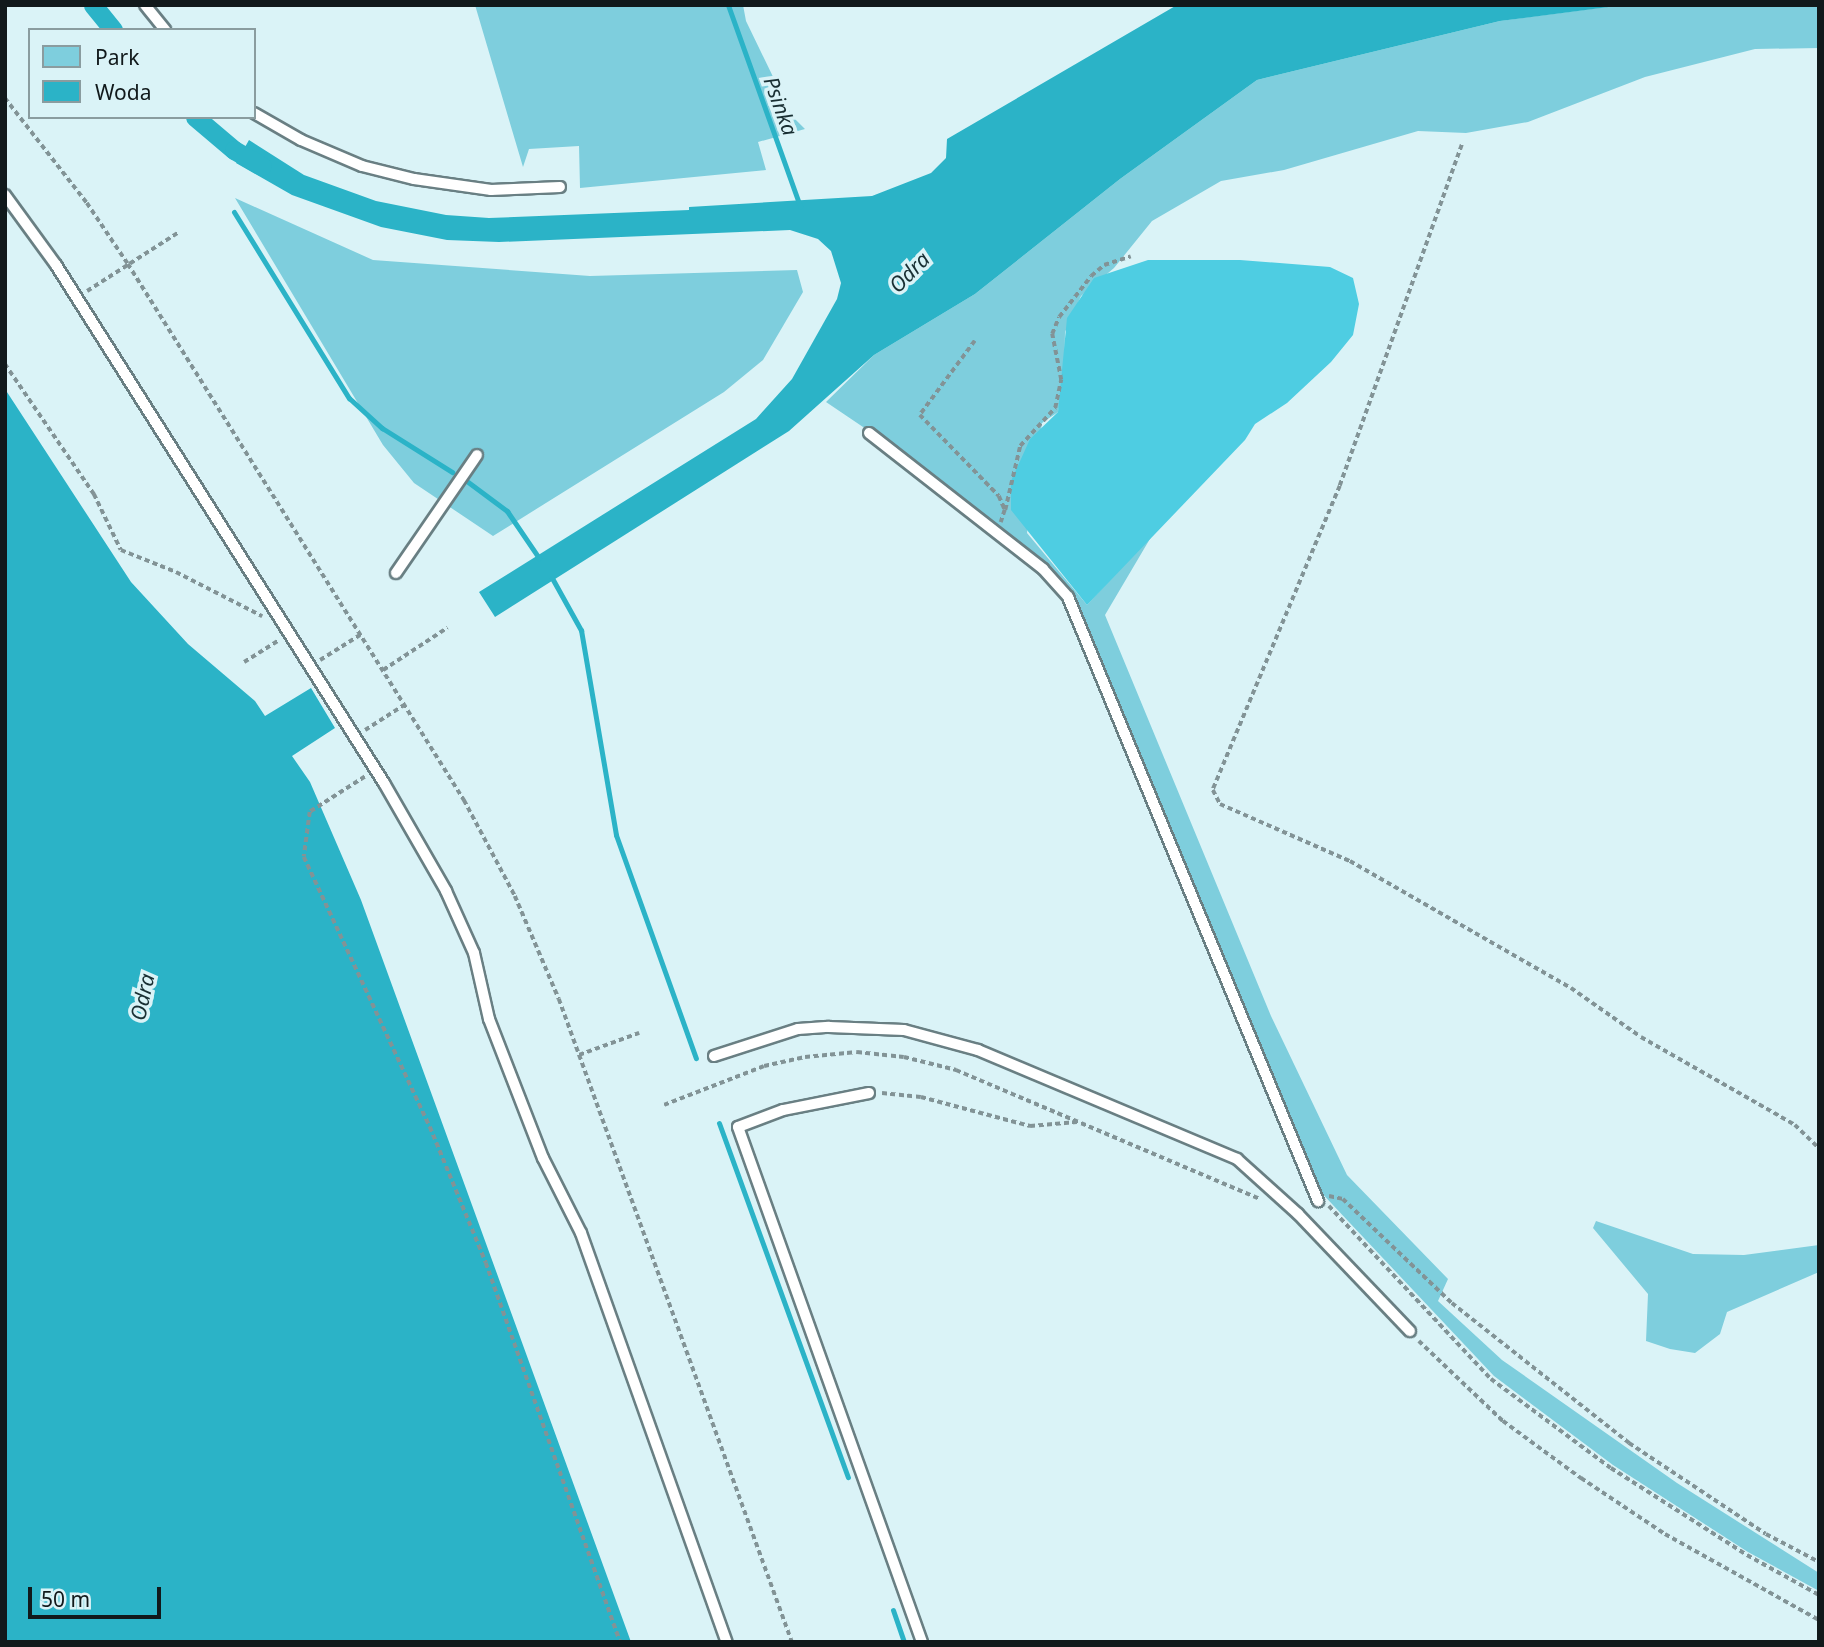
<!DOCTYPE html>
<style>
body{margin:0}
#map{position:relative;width:1824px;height:1647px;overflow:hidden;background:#daf3f7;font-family:"Noto Sans",sans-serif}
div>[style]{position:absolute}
.green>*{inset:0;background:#7ecedd}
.forest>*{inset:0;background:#4ecde2}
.water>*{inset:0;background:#2bb3c7}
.stream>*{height:5px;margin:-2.5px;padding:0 2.5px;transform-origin:2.5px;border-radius:2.5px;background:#2bb3c7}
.canal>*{height:19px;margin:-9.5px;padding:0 9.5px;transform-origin:9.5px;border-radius:9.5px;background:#2bb3c7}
.path>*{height:3.5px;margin-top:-1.75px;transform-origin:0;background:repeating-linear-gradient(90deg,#829396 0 5px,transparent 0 8.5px)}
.roads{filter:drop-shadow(2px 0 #697f83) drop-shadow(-2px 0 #697f83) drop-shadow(0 2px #697f83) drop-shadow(0 -2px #697f83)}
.lane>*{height:10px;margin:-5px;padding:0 5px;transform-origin:5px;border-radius:5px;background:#fff}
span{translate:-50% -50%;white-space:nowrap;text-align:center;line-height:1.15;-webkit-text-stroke:7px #daf3f7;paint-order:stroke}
.water-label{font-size:21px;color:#192f33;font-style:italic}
.frame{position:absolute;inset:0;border:7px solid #11191b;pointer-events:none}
.legend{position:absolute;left:28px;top:28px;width:228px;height:91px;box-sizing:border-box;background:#daf3f7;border:2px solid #8a9c9f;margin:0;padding:9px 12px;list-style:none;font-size:21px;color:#11191b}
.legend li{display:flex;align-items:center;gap:14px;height:35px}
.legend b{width:35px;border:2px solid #8a9c9f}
.scale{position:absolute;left:28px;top:1587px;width:133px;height:32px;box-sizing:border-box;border:4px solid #11191b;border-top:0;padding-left:9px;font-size:21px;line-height:24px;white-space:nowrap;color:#11191b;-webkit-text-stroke:5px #daf3f7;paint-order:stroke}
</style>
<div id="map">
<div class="green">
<div style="clip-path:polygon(475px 5px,743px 5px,746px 21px,792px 116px,805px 129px,758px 142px,766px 170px,580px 188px,579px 146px,529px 149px,523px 167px)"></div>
<div style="clip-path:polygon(1622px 5px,1819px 5px,1819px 48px,1755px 49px,1645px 77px,1528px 122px,1466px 133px,1418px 131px,1284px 170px,1221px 181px,1152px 221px,1114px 268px,1081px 296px,1065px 332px,1064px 383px,1058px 412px,1042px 423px,1027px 533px,1087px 605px,1154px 532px,1105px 615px,1271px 1016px,1347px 1175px,1448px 1279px,1438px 1301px,1502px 1360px,1677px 1483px,1819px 1573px,1819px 1591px,1748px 1552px,1613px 1465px,1494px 1376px,1316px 1187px,1082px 615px,1069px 594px,903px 454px,826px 402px,874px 355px,975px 294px,1120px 179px,1257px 80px,1500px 21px)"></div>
<div style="clip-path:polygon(235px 198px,373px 260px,590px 276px,797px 270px,803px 292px,763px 360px,724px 392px,493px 536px,414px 483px,383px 445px)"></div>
<div style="clip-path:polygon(1596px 1221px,1693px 1254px,1744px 1255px,1819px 1245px,1819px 1272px,1727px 1312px,1720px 1334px,1695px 1353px,1670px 1349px,1646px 1341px,1648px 1294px,1593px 1228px)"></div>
</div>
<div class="forest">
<div style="clip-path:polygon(1148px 260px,1240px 260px,1330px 267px,1353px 278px,1359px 304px,1353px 335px,1331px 362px,1287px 403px,1255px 424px,1245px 440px,1087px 605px,1011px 510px,1011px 481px,1030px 439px,1058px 412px,1067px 318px,1094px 278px)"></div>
</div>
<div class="water">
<div style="clip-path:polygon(1177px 5px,1624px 5px,1500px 21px,1257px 80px,1120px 179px,975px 294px,874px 355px,789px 431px,495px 617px,479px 592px,756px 419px,792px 379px,837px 299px,841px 283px,831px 251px,818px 239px,790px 230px,499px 242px,447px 240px,381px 227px,292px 195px,236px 163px,249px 140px,304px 175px,376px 201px,446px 215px,489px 218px,689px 210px,689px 207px,872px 196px,931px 173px,946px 158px,947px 139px)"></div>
<div style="clip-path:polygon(5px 389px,131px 582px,188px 644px,255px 701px,265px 716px,311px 688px,335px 728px,292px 756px,310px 782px,361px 900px,631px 1642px,5px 1642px)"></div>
</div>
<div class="stream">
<div style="left:728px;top:5px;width:214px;rotate:70.3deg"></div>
<div style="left:234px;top:212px;width:219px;rotate:58.3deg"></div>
<div style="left:349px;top:398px;width:45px;rotate:42.3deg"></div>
<div style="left:382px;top:428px;width:83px;rotate:32.2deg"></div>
<div style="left:468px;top:482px;width:49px;rotate:36.6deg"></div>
<div style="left:507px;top:511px;width:57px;rotate:55.8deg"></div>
<div style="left:552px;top:578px;width:60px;rotate:60.9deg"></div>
<div style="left:581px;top:630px;width:208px;rotate:80.3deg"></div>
<div style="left:616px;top:835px;width:237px;rotate:70.3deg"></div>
<div style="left:719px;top:1123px;width:377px;rotate:70deg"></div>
<div style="left:893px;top:1610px;width:34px;rotate:71deg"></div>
</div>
<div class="canal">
<div style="left:93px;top:5px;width:32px;rotate:51deg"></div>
<div style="left:195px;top:117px;width:51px;rotate:40.2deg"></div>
<div style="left:234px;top:150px;width:32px;rotate:30deg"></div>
</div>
<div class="path">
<div style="left:5px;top:98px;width:133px;rotate:52deg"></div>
<div style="left:87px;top:203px;width:73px;rotate:56.1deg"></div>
<div style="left:128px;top:264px;width:633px;rotate:57.92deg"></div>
<div style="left:464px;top:800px;width:109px;rotate:62deg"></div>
<div style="left:515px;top:896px;width:112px;rotate:66.9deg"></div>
<div style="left:559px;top:999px;width:684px;rotate:70.08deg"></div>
<div style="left:1462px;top:145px;width:362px;rotate:109.7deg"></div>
<div style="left:1340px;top:486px;width:329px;rotate:112.7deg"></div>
<div style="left:1213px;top:790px;width:16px;rotate:63deg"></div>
<div style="left:1220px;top:804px;width:142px;rotate:23.7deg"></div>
<div style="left:1350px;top:861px;width:255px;rotate:29.9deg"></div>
<div style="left:1571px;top:988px;width:85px;rotate:35deg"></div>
<div style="left:1641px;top:1037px;width:177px;rotate:29.7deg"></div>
<div style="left:1795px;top:1125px;width:33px;rotate:44deg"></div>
<div style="left:87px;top:291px;width:109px;rotate:-32.7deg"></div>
<div style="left:975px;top:341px;width:92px;rotate:126.6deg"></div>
<div style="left:920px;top:415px;width:113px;rotate:45.7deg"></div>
<div style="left:999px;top:496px;width:15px;rotate:67deg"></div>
<div style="left:1005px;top:510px;width:13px;rotate:108deg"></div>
<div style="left:5px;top:364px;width:158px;rotate:55.6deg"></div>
<div style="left:94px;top:494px;width:62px;rotate:64.3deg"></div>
<div style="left:121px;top:550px;width:59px;rotate:21.8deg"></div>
<div style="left:176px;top:572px;width:97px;rotate:27.1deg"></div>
<div style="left:1005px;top:510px;width:66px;rotate:-76.8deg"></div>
<div style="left:1020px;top:446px;width:52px;rotate:-47.4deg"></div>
<div style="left:1055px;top:408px;width:29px;rotate:-78deg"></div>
<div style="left:1061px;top:380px;width:47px;rotate:-101.1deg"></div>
<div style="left:1052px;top:334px;width:18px;rotate:-68deg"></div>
<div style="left:1059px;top:317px;width:52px;rotate:-52deg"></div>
<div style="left:1091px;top:276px;width:17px;rotate:-40deg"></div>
<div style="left:1104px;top:265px;width:28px;rotate:-18deg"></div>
<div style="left:320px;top:660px;width:47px;rotate:-32deg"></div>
<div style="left:244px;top:662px;width:40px;rotate:-32deg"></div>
<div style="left:383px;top:670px;width:77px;rotate:-33.3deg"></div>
<div style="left:365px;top:730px;width:46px;rotate:-32.7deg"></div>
<div style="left:365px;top:777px;width:65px;rotate:147.5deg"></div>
<div style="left:310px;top:812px;width:45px;rotate:97.6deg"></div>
<div style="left:304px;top:857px;width:298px;rotate:65deg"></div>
<div style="left:430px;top:1127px;width:147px;rotate:67.6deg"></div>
<div style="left:486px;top:1263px;width:402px;rotate:70.5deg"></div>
<div style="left:579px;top:1055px;width:64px;rotate:-20.1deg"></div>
<div style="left:882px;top:1093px;width:39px;rotate:6deg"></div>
<div style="left:921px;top:1097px;width:113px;rotate:14.9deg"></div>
<div style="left:1030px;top:1126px;width:47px;rotate:-4.9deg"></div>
<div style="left:664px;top:1105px;width:107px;rotate:-21.3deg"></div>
<div style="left:764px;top:1066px;width:42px;rotate:-12.4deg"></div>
<div style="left:805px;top:1057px;width:52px;rotate:-5.5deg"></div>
<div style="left:857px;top:1052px;width:47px;rotate:6.1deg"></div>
<div style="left:904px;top:1057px;width:54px;rotate:14deg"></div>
<div style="left:956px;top:1070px;width:330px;rotate:23deg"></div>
<div style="left:1329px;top:1196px;width:14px;rotate:12deg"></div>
<div style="left:1343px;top:1199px;width:151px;rotate:43.7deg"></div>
<div style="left:1452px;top:1303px;width:226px;rotate:38.3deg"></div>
<div style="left:1629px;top:1443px;width:164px;rotate:33.6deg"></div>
<div style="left:1766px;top:1534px;width:60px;rotate:27.8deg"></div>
<div style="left:1329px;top:1206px;width:237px;rotate:46.9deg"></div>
<div style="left:1491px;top:1379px;width:149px;rotate:36.6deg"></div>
<div style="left:1611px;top:1468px;width:161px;rotate:32.6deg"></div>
<div style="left:1747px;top:1555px;width:82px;rotate:29.1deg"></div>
<div style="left:1419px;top:1341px;width:116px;rotate:43.6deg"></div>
<div style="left:1503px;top:1421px;width:97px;rotate:36.2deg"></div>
<div style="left:1581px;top:1478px;width:101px;rotate:33.7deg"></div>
<div style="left:1665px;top:1534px;width:176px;rotate:29.2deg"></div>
</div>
<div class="roads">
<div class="lane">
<div style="left:145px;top:5px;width:32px;rotate:51deg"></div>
<div style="left:254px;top:113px;width:54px;rotate:29.9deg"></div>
<div style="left:301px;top:140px;width:66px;rotate:23.1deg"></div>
<div style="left:362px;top:166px;width:54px;rotate:14deg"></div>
<div style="left:414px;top:179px;width:78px;rotate:8.1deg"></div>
<div style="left:491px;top:190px;width:69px;rotate:-2.5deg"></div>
<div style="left:5px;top:195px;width:87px;rotate:53.9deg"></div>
<div style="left:56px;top:265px;width:613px;rotate:57.66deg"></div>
<div style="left:384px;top:783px;width:125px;rotate:60.1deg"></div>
<div style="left:446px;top:891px;width:68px;rotate:65.7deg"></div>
<div style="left:474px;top:953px;width:68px;rotate:77.2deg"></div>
<div style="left:489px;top:1019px;width:149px;rotate:68.8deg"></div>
<div style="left:543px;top:1158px;width:84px;rotate:63.1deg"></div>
<div style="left:581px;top:1233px;width:434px;rotate:70.4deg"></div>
<div style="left:869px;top:433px;width:221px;rotate:38deg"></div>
<div style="left:1043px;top:569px;width:38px;rotate:48deg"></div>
<div style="left:1068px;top:597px;width:654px;rotate:67.51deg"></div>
<div style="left:396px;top:573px;width:143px;rotate:-55.5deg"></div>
<div style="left:714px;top:1056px;width:88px;rotate:-17.8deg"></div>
<div style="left:798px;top:1029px;width:31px;rotate:-4deg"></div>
<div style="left:829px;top:1027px;width:75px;rotate:2.3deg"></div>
<div style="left:904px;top:1030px;width:77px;rotate:15.1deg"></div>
<div style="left:978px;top:1050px;width:281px;rotate:22.8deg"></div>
<div style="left:1237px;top:1159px;width:82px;rotate:42deg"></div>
<div style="left:1298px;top:1214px;width:162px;rotate:46.3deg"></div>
<div style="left:869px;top:1093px;width:88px;rotate:168.8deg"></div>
<div style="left:783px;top:1110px;width:48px;rotate:159.3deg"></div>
<div style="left:738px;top:1127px;width:547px;rotate:70.34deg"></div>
</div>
</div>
<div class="water-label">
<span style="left:781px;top:106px;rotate:70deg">Psinka</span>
<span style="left:909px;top:272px;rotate:-45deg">Odra</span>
<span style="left:142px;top:997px;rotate:-78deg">Odra</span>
</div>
<div class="frame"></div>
<ul class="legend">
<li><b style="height:19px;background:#7ecedd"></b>Park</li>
<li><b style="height:19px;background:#2bb3c7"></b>Woda</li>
</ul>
<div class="scale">50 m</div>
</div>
